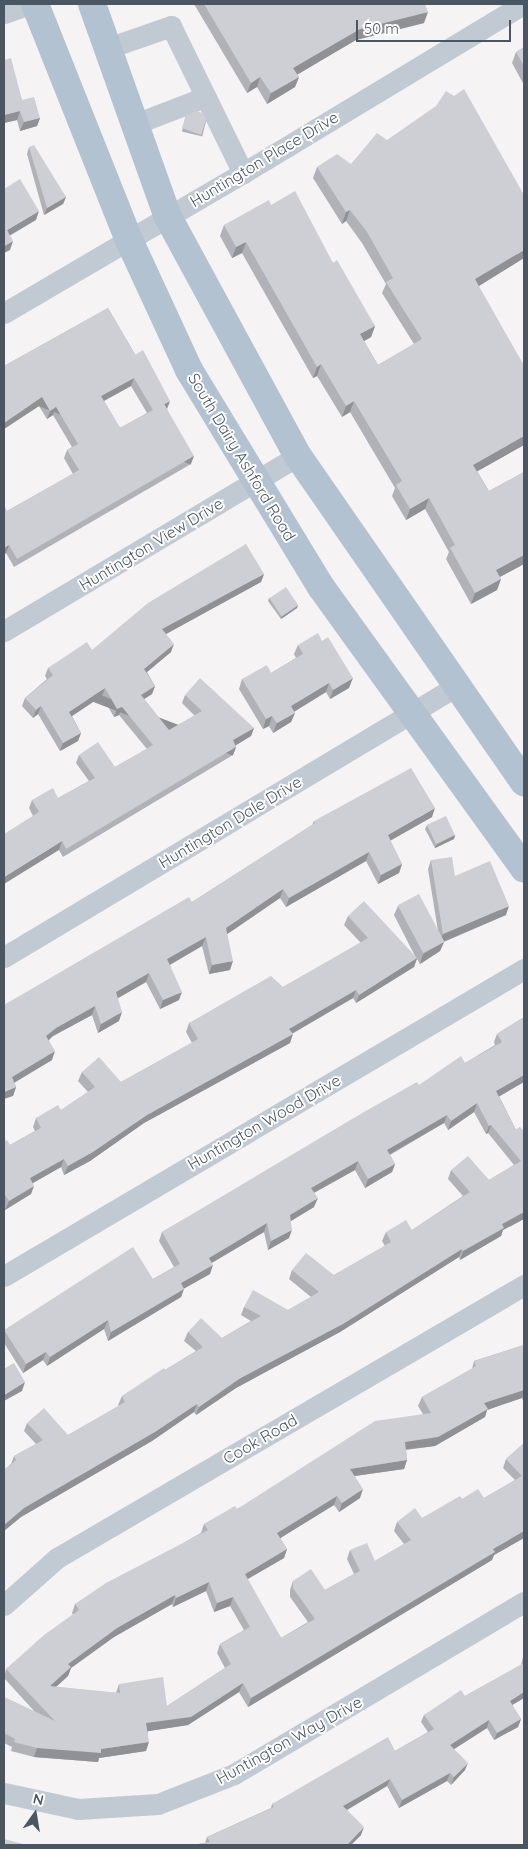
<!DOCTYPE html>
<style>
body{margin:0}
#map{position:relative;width:528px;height:1849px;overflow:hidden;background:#f5f3f3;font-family:Quicksand,sans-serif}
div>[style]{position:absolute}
.minor>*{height:21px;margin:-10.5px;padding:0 10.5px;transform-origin:10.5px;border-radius:10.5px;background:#c1cad2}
.major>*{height:28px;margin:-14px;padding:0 14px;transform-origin:14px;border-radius:14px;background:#b3c2d1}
.wall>*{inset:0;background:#b0b2b7;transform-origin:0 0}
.shaded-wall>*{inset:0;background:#909195;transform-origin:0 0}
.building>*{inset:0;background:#cdcfd5;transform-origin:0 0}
span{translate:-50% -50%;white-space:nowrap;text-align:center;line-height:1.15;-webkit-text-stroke:4px #fff;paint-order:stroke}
.street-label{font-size:16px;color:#4a5661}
.frame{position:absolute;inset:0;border:5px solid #4a5661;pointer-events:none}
.north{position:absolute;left:10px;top:1789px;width:50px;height:50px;-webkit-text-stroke:4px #fff;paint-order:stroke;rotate:13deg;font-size:14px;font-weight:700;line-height:20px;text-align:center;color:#4a5661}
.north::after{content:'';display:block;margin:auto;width:18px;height:22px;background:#4a5661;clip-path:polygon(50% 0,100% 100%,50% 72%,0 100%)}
.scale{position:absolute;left:356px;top:20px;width:155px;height:22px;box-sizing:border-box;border:2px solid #4a5661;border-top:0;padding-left:6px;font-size:15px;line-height:18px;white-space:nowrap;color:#4a5661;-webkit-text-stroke:4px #fff;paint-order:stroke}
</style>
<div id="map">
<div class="minor">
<div style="left:4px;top:13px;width:28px;rotate:-19deg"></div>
<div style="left:108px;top:48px;width:67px;rotate:-19.2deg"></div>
<div style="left:171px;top:26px;width:164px;rotate:63.9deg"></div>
<div style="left:135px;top:124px;width:75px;rotate:-21.1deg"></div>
<div style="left:4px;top:313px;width:277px;rotate:-30.4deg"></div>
<div style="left:243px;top:173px;width:327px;rotate:-31.1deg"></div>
<div style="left:4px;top:631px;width:342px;rotate:-30.8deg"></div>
<div style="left:4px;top:957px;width:526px;rotate:-30.91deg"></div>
<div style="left:4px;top:1276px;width:604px;rotate:-30.56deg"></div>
<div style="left:4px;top:1605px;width:71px;rotate:-41.6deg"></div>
<div style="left:57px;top:1558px;width:541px;rotate:-30.31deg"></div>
<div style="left:4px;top:1793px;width:76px;rotate:12.2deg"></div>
<div style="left:78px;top:1809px;width:80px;rotate:-3.6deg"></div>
<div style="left:158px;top:1804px;width:82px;rotate:-21.5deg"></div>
<div style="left:234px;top:1774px;width:337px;rotate:-30.7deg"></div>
</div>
<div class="major">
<div style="left:35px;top:4px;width:254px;rotate:68.3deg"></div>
<div style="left:129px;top:240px;width:143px;rotate:65.2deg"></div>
<div style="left:189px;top:370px;width:254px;rotate:58.7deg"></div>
<div style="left:321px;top:587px;width:347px;rotate:54.2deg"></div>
<div style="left:92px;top:4px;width:226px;rotate:70.4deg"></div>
<div style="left:168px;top:217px;width:272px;rotate:61.5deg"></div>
<div style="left:298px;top:456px;width:397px;rotate:55.3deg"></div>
</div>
<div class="wall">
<div style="clip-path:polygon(194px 4px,425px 4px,424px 23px,356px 40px,297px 74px,299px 77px,295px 87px,267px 104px,257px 87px,247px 93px)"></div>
<div style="clip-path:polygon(524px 47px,524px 85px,512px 63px,516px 52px)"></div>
<div style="clip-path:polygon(4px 60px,22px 100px,40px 118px,37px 126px,20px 131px,17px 120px,4px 123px)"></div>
<div style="left:186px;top:115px;width:21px;height:17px;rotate:14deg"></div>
<div style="clip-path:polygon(29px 147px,66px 197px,63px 204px,44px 215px,27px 154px)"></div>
<div style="clip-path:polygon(351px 164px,524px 258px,478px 286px,524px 366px,524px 445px,477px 471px,489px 491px,524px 472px,524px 564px,500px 577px,501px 579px,497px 590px,471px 604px,446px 559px,449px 552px,425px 509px,406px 520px,392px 496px,395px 488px,350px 412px,342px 417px,317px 376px,313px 378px,242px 253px,232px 258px,220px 236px,224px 225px,271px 205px,333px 263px,375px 326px,371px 337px,364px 341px,378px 365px,414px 344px,382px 293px,386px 284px,362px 243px,346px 221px,342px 224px,313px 178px,317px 167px)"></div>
<div style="clip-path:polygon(evenodd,108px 308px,167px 409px,191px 464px,14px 567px,6px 553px,7px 511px,73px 474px,64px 458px,67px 450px,72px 447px,53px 415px,47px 419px,39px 406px,4px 429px,4px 366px,108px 308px,131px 386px,147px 413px,120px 428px,104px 401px,131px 386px)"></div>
<div style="clip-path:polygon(264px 574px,261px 582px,165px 634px,171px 652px,147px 672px,155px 686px,152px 694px,144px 699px,169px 730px,195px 716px,182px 703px,185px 695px,254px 728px,251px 736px,235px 745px,236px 747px,233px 755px,63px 857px,59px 850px,33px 816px,29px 808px,32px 800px,58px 798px,89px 781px,76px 763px,79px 755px,115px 767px,147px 749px,119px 715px,114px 717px,102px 696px,72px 716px,81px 733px,78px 741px,60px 751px,38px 714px,33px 718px,22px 706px,25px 698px,47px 679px,45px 676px,48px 668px,92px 650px)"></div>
<div style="clip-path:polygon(269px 598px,298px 605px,297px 608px,281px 619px,268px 601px)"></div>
<div style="clip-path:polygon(298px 645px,349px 688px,330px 699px,326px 692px,294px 712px,295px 713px,291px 722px,273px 733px,269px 726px,263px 729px,239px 689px,242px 679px,271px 673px,296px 658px,294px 654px)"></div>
<div style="clip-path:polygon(432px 817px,390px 841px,402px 864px,399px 873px,378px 884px,366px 861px,286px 907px,280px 898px,227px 934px,230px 970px,209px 974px,202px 946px,170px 965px,179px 1000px,160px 1009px,146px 982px,118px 998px,119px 1021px,98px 1033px,92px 1015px,53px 1036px,49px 1040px,52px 1060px,14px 1082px,16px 1087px,13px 1096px,4px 1005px,192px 902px,312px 825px,314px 821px)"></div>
<div style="clip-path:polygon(427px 825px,455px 835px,454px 839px,435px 848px,425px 829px)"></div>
<div style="clip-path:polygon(431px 860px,455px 876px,506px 915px,444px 942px,440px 951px,420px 964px,417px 959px,414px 967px,356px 1003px,353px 998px,292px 1034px,290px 1043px,144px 1123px,90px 1161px,64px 1175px,61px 1167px,33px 1183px,31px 1194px,5px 1210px,4px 1207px,4px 1141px,10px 1145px,35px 1131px,33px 1127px,36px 1118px,61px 1110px,88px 1092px,78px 1081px,82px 1072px,121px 1082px,192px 1043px,186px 1032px,189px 1023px,283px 987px,361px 943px,344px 925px,348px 916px,416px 958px,394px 915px,398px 906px,438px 931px,428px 869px)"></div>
<div style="clip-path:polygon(524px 1017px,524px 1082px,499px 1096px,516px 1130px,520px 1127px,524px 1219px,503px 1230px,501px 1236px,460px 1260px,459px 1257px,340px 1332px,236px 1388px,196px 1415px,194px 1412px,152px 1441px,21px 1517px,4px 1531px,4px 1470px,11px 1464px,14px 1456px,36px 1444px,24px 1431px,27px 1423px,68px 1435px,119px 1406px,118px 1405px,122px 1396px,165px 1370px,196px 1351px,184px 1341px,188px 1332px,222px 1338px,251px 1321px,241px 1315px,244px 1307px,288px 1310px,311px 1297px,289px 1279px,292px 1270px,334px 1275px,385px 1246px,382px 1241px,386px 1232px,412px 1230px,463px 1196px,448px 1179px,451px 1170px,489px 1180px,514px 1165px,488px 1133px,486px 1134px,474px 1112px,448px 1130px,444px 1123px,390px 1155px,395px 1164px,392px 1172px,365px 1188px,355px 1170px,314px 1193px,314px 1207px,291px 1221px,289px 1238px,268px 1250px,264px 1232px,212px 1263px,210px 1274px,184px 1288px,181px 1297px,108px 1341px,104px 1329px,47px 1366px,43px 1360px,23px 1373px,4px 1343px,4px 1330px,153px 1279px,174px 1267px,159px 1241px,162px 1232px,419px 1085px,465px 1063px,495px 1045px,494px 1042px,497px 1034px)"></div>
<div style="clip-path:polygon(evenodd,524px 1345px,524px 1404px,522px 1398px,487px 1410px,485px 1417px,435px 1446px,406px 1450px,407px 1460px,404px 1469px,355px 1476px,360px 1498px,339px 1512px,334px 1505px,280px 1538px,287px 1549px,284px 1558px,247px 1579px,281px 1638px,308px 1622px,290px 1597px,290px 1590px,293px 1581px,325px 1590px,354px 1574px,347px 1559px,350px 1550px,375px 1561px,404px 1544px,394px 1531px,397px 1522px,422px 1518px,462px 1499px,484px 1498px,515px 1480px,503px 1468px,506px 1459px,524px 1443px,524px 1538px,494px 1555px,492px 1560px,248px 1707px,239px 1692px,188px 1725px,148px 1731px,146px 1751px,99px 1758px,98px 1762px,34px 1757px,11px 1751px,12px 1747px,4px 1743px,4px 1697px,35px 1712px,4px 1678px,6px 1669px,73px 1615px,72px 1613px,75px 1604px,201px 1533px,204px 1524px,237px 1509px,423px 1414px,418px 1406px,422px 1397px,472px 1369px,474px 1361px,524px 1345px,206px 1591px,214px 1612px,230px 1606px,244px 1630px,220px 1644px,217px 1653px,225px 1668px,167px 1706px,119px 1684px,116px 1693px,56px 1687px,68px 1676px,71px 1668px,114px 1637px,172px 1604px,173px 1607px,206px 1591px)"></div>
<div style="clip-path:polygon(524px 1656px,524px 1698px,512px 1705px,521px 1719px,518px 1727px,494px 1740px,487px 1728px,454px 1749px,465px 1770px,451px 1785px,447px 1781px,399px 1808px,387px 1786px,347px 1810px,361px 1835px,351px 1845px,192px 1845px,205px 1843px,207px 1837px,271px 1808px,272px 1804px,395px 1751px,428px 1732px,421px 1722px,424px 1715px,465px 1696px,521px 1665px,523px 1657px)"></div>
</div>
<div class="shaded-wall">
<div style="clip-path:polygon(428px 12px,424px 23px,356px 40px,290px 79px,293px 68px,360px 29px)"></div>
<div style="clip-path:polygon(260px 77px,257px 87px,247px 93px,251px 83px)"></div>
<div style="clip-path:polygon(299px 77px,295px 87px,267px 104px,271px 93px)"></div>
<div style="clip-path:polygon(20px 111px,17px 120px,4px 123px,4px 115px)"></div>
<div style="clip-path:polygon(40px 118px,37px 126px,20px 131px,24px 122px)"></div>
<div style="clip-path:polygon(66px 197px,63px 204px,44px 215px,47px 208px)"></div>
<div style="clip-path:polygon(350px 210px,346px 221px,342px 224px,346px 212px)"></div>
<div style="clip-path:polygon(39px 211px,36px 220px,4px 239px,7px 230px)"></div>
<div style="clip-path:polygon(13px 241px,10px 250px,4px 253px,4px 246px)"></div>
<div style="clip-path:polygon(246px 242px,242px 253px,232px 258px,236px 247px)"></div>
<div style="clip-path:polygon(524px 250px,524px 258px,471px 291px,475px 279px)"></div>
<div style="clip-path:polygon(375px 326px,371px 337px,356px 346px,360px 334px)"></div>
<div style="clip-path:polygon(321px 364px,317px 376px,313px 378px,317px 367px)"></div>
<div style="clip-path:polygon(134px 378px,131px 386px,98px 404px,101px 396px)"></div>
<div style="clip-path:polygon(42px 397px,39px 406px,4px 429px,4px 423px)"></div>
<div style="clip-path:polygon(170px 401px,167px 409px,164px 404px)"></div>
<div style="clip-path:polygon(354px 401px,350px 412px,342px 417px,346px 406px)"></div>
<div style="clip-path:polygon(56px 407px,53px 415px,47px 419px,50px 411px)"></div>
<div style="clip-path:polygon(524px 436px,524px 445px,469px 476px,473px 465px)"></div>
<div style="left:194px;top:456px;width:9px;height:205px;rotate:111deg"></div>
<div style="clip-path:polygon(429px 498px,425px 509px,406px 520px,410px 509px)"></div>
<div style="clip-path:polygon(9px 545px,6px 553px,4px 555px,4px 548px)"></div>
<div style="clip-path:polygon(524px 555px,524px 564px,492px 581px,496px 570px)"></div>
<div style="clip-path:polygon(264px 574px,261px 582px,159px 638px,162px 629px)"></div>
<div style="clip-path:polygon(501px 579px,497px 590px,471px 604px,475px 593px)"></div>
<div style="clip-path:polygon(298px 605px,297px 608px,281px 619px,282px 616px)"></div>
<div style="clip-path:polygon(174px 644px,171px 652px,141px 677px,144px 669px)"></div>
<div style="clip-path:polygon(353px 678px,349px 688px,330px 699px,333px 690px)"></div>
<div style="clip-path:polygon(329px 683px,326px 692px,287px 716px,291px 706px)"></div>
<div style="clip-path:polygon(155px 686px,152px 694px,138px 703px,141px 695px)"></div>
<div style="clip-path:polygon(105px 688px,102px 696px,66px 720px,69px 712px)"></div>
<div style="clip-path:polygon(41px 706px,38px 714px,33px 718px,36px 710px)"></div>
<div style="clip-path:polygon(122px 707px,119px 715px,114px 717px,117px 709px)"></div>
<div style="clip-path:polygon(295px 713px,291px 722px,273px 733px,277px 723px)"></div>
<div style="clip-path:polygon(272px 716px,269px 726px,263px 729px,266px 719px)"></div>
<div style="clip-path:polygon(254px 728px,251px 736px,230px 749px,233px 740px)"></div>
<div style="clip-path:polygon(81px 733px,78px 741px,60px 751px,63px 743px)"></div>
<div style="left:236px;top:747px;width:9px;height:198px;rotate:111deg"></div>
<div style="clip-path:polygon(435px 808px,432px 817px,384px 844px,388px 835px)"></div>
<div style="clip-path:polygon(455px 835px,454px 839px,435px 848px,436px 845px)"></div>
<div style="clip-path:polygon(62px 841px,59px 850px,4px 884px,4px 877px)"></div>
<div style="clip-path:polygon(369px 852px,366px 861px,286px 907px,289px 898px)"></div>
<div style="clip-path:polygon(402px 864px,399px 873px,378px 884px,381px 875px)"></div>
<div style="clip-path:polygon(283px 889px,280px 898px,223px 937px,226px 928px)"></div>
<div style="clip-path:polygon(509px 906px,506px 915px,440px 943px,443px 934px)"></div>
<div style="clip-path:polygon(206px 937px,202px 946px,164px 968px,167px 959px)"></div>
<div style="clip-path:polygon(444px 942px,440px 951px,420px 964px,423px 954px)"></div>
<div style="clip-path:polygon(417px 958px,414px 967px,356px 1003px,359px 995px)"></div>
<div style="clip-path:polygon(233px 961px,230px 970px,209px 974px,212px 965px)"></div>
<div style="clip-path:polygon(149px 973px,146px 982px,113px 1001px,116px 992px)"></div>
<div style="clip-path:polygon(356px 990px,353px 998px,286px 1037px,289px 1029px)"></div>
<div style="clip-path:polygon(182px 992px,179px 1000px,160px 1009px,163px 1000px)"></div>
<div style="clip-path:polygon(95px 1006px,92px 1015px,53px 1036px,43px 1045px,46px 1036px,56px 1028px)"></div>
<div style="clip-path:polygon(122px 1012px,119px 1021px,98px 1033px,101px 1024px)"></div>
<div style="clip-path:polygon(293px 1034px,290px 1043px,144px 1123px,90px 1161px,64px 1175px,68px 1166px,147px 1115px)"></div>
<div style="clip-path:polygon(55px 1051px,52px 1060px,9px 1086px,12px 1077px)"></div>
<div style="clip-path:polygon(524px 1075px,524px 1082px,493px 1100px,496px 1091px)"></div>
<div style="clip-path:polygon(16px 1087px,13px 1096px,4px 1099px,4px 1092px)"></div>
<div style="clip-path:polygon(477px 1103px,474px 1112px,448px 1130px,451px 1121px)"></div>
<div style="clip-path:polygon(447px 1115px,444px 1123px,383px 1158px,387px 1150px)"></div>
<div style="clip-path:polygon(491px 1125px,488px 1133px,486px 1134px,489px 1126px)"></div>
<div style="clip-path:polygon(64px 1159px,61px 1167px,26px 1187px,30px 1178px)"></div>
<div style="clip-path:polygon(358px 1161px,355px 1170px,308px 1196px,311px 1188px)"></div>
<div style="clip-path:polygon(395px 1164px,392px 1172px,365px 1188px,368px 1179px)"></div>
<div style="clip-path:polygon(34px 1186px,31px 1194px,5px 1210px,9px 1201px)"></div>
<div style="clip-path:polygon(318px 1198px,314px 1207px,286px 1224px,290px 1215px)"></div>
<div style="clip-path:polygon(524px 1212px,524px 1219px,503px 1230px,501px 1236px,460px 1260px,463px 1251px,502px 1224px)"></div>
<div style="clip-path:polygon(267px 1223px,264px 1232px,206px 1266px,209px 1258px)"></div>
<div style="clip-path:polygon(292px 1230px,289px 1238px,268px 1250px,271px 1241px)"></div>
<div style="clip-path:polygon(462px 1249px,459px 1257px,340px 1332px,236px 1388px,196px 1415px,199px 1407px,239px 1379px)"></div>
<div style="clip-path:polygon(213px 1265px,210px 1274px,178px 1292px,181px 1283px)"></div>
<div style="clip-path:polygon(184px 1289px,181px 1297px,108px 1341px,111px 1332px)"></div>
<div style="clip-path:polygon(108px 1320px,104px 1329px,47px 1366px,50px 1357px)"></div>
<div style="clip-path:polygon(46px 1352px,43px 1360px,23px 1373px,26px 1364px)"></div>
<div style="clip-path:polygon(25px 1382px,22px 1391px,4px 1401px,4px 1395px)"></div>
<div style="clip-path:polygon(524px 1390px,524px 1393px,522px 1398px,487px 1410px,485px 1417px,435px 1446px,401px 1450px,405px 1442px,484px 1403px)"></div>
<div style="clip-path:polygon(197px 1404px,194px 1412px,152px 1441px,21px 1517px,4px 1531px,4px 1525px,24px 1508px)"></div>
<div style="clip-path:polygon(407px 1460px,404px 1469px,347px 1477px,350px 1469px)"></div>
<div style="clip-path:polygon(363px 1489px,360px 1498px,339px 1512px,342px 1503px)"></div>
<div style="clip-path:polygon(337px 1496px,334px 1505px,274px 1542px,277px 1533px)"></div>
<div style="clip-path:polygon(524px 1531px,524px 1538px,494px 1555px,492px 1560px,248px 1707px,251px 1698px,493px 1549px)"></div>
<div style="clip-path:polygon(287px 1549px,284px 1558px,241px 1583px,245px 1574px)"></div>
<div style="clip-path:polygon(209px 1582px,206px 1591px,173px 1607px,176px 1598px)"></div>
<div style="clip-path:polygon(175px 1595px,172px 1604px,114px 1637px,71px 1668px,68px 1676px,47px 1695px,50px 1686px,68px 1664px,117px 1628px)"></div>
<div style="clip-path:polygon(233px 1597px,230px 1606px,214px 1612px,217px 1603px)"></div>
<div style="clip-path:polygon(243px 1683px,239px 1692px,188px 1725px,143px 1732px,146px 1723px)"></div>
<div style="clip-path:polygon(524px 1692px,524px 1698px,507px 1708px,510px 1701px)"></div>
<div style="clip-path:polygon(521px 1719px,518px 1727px,494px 1740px,497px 1733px)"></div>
<div style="clip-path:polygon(489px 1720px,487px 1728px,448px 1753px,450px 1745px)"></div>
<div style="clip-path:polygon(149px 1742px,146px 1751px,99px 1758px,98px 1762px,34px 1757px,37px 1748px,101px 1749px)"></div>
<div style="clip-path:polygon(468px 1763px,465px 1770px,451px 1785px,454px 1777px)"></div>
<div style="clip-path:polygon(450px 1773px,447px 1781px,399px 1808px,402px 1800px)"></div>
<div style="clip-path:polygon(390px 1779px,387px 1786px,340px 1814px,343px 1806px)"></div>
<div style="clip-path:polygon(364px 1827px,361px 1835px,351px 1845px,347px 1845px)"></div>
</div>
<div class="building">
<div style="clip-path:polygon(204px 4px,425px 4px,428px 12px,360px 29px,293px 68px,299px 77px,271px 93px,260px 77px,251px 83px)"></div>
<div style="clip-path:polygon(524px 47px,524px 66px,516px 52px)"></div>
<div style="clip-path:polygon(11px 58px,22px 100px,34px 97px,40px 118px,24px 122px,20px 111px,4px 115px,4px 60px)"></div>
<div style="clip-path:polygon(464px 89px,524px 195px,524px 250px,475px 279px,524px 366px,524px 436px,473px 465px,489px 491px,524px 472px,524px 555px,496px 570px,501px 579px,475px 593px,450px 548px,455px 545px,429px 498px,410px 509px,396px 485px,402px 481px,354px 401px,346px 406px,321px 364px,317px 367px,246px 242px,236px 247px,224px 225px,269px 200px,271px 205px,295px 191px,333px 263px,337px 260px,375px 326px,360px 334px,378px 365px,422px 339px,386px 282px,393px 278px,367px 232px,350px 210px,346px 212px,317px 167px,337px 154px,351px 164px,377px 133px,387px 140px,436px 106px,446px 91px,454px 96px)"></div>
<div style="clip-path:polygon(196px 111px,203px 113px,206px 120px,201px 135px,182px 128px,186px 115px)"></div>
<div style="clip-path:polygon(34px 145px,66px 197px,47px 208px,29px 147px)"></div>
<div style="clip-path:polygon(20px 179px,39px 211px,7px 230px,13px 241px,4px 246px,4px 189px)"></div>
<div style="clip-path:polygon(evenodd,108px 308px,135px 355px,143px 350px,170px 401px,164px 404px,194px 456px,17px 559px,9px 545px,4px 548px,4px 505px,7px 511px,79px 470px,67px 450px,78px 444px,56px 407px,50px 411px,42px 397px,4px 423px,4px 366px,108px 308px,134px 378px,153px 410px,120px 428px,101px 396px,134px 378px)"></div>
<div style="clip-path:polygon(246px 544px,264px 574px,162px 629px,174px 644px,144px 669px,155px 686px,141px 695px,169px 730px,202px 711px,185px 695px,200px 678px,254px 728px,233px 740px,236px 747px,66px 849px,62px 841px,4px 877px,4px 834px,39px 812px,32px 800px,53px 788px,58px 798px,95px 778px,79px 755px,98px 742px,115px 767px,153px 745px,122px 707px,117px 709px,105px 688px,69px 712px,81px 733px,63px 743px,41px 706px,36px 710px,25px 698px,53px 675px,48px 668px,87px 642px,92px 650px,148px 603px)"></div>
<div style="left:286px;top:587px;width:22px;height:20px;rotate:56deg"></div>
<div style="clip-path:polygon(318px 633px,322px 641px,328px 637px,353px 678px,333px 690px,329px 683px,291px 706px,295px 713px,277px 723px,272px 716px,266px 719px,242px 679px,267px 665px,271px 673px,303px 654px,298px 645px)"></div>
<div style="clip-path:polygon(411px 768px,435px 808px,388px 835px,402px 864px,381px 875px,369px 852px,289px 898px,283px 889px,226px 928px,233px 961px,212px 965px,206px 937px,167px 959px,182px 992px,163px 1000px,149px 973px,116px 992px,122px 1012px,101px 1024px,95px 1006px,56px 1028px,46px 1036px,55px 1051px,12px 1077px,16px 1087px,4px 1092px,4px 1005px,189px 897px,192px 902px,315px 823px,314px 821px)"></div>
<div style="left:446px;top:816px;width:21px;height:21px;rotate:65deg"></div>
<div style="clip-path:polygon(452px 857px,455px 876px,490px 861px,509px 906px,443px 934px,431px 860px)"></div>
<div style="left:419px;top:894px;width:54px;height:24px;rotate:62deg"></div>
<div style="clip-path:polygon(364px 901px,417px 958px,359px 995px,356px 990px,289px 1029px,293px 1034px,147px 1115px,93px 1152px,68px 1166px,64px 1159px,30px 1178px,34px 1186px,9px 1201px,4px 1193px,4px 1141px,7px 1140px,10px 1145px,41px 1128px,36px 1118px,58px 1105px,61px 1110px,95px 1087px,82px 1072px,99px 1057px,121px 1082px,198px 1039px,189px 1023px,271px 976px,283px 987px,368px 938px,348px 916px)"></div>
<div style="clip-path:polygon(524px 1017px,524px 1075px,496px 1091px,516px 1130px,520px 1127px,524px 1131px,524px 1212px,502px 1224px,504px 1228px,463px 1251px,462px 1249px,343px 1324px,239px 1379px,199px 1407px,197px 1404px,155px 1432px,24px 1508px,4px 1525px,4px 1470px,16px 1460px,14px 1456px,43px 1440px,27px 1423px,44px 1408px,68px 1435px,125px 1402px,122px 1396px,164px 1368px,165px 1370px,203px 1347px,188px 1332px,201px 1318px,222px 1338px,261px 1316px,244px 1307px,253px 1290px,288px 1310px,319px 1292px,292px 1270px,306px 1253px,334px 1275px,391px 1242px,386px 1232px,406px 1220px,412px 1230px,470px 1192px,451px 1170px,468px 1156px,489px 1180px,521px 1161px,491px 1125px,489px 1126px,477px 1103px,451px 1121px,447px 1115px,387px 1150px,395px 1164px,368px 1179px,358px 1161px,311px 1188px,318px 1198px,290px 1215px,292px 1230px,271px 1241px,267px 1223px,209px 1258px,213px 1265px,181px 1283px,184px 1289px,111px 1332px,108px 1320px,50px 1357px,46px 1352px,26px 1364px,4px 1330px,133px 1247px,153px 1279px,180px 1264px,162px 1232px,364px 1112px,417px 1082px,419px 1085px,461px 1056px,465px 1063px,502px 1042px,497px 1034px)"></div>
<div style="clip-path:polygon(evenodd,524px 1345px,524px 1390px,484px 1403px,488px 1409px,438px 1437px,405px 1442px,407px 1460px,350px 1469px,363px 1489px,342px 1503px,337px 1496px,277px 1533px,287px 1549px,245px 1574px,281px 1638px,315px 1619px,293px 1588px,293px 1581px,311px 1569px,325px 1590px,360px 1571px,350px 1550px,367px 1543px,375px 1561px,411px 1540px,397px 1522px,415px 1508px,422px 1518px,460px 1496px,462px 1499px,478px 1489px,484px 1498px,522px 1476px,506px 1459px,524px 1443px,524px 1531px,493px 1549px,495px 1552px,251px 1698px,243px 1683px,191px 1717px,146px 1723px,149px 1742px,101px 1749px,101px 1753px,37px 1748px,14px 1742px,15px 1739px,4px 1733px,4px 1697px,55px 1721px,6px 1669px,44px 1635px,79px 1610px,75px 1604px,106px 1583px,208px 1530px,204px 1524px,235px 1506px,237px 1509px,375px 1421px,431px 1413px,422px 1397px,476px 1366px,474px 1361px,524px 1345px,209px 1582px,217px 1603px,233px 1597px,250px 1627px,220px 1644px,231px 1664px,167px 1706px,163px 1677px,119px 1684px,120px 1693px,50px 1686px,71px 1667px,68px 1664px,117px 1628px,175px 1595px,176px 1598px,209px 1582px)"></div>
<div style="clip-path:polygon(14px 1363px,25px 1382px,4px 1395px,4px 1369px)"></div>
<div style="clip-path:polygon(524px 1663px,524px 1692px,510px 1701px,521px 1719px,497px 1733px,489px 1720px,450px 1745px,468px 1763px,454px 1777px,450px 1773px,402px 1800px,390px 1779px,343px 1806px,364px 1827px,347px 1845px,192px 1845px,210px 1842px,207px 1837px,274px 1807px,272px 1804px,388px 1737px,395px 1751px,434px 1729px,424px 1715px,461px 1690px,465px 1696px)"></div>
<div style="clip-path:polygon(4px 1839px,27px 1845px,4px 1845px)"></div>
</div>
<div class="street-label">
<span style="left:264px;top:159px;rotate:-31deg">Huntington Place Drive</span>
<span style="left:242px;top:457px;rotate:59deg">South Dairy Ashford Road</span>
<span style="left:151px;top:544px;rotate:-31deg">Huntington View Drive</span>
<span style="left:230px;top:822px;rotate:-31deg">Huntington Dale Drive</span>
<span style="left:264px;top:1122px;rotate:-30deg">Huntington Wood Drive</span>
<span style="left:260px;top:1439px;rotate:-30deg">Cook Road</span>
<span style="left:289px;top:1740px;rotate:-29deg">Huntington Way Drive</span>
</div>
<div class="frame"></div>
<div class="north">N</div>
<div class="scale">50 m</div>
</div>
